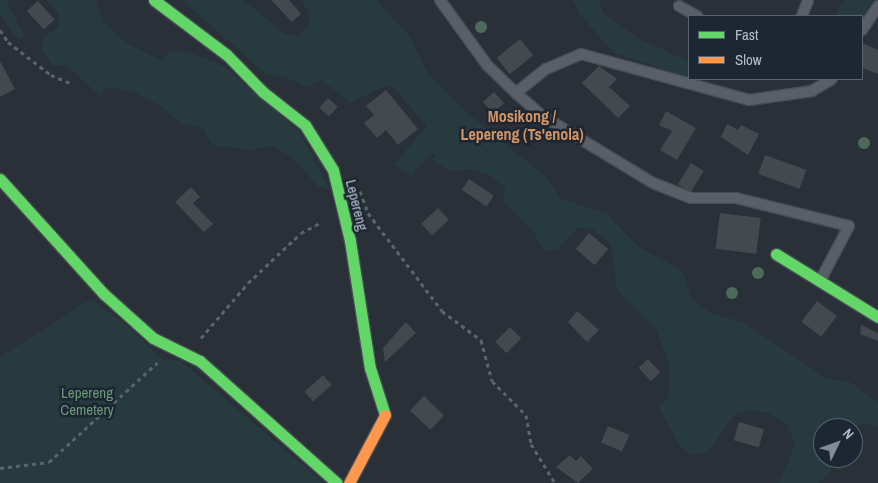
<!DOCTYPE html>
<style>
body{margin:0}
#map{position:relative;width:878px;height:483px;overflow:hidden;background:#2a3038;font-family:"Archivo Narrow",sans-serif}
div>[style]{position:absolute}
.green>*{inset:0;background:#273a3e}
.building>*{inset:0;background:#444950;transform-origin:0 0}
.path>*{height:3px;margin-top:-1.5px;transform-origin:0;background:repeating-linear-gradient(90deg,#5d636a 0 4px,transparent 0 8px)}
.roads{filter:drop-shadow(1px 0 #484c53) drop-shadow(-1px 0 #484c53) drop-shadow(0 1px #484c53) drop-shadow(0 -1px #484c53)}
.lane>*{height:10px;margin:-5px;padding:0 5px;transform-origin:5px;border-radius:5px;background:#5a5e66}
.fast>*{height:11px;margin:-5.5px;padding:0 5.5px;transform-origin:5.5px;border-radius:5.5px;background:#63d668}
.slow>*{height:11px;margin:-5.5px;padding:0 5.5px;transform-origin:5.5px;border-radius:5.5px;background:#ff974d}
.trees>*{width:12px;height:12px;margin:-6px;border-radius:50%;background:#4e6a5a}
span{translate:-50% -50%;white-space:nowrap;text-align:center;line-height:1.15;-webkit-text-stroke:5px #1d2633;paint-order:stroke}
.street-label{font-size:15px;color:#b4bcc9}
.park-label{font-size:15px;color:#6b9a76}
.neighbourhood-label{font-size:16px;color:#d59563;font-weight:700}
.legend{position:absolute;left:688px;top:15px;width:175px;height:65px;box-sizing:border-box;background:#1d2633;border:1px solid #59626f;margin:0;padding:6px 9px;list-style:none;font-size:15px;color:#b4bcc9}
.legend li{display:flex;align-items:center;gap:10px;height:25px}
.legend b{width:25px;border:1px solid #59626f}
.north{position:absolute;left:813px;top:418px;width:50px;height:50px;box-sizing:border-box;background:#1d2633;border:1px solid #59626f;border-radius:50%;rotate:48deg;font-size:14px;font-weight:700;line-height:20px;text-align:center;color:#b4bcc9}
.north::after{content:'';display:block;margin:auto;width:18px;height:22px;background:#848b96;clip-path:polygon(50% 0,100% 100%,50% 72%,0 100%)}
</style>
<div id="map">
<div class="green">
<div style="clip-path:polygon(0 0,6px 0,25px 36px,18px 40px,0 15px)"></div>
<div style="clip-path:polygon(46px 0,96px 0,103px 22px,128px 44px,160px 60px,172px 50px,191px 53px,225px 67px,299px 131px,330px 190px,317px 186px,293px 158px,272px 146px,250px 150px,212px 145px,203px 128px,180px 123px,161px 106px,136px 93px,107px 87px,100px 96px,68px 66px,52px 65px,41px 49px,44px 37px,58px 27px,59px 15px)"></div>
<div style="clip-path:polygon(182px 0,243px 0,285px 34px,299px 35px,309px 23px,309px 12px,301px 0,376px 0,410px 36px,428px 73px,464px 110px,548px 179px,561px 199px,606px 213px,640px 248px,682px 270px,692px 299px,710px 313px,743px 322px,827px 379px,848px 381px,878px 402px,878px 427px,868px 424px,823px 428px,823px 458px,835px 458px,829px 474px,817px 483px,779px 483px,795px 445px,787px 424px,768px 413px,748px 410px,735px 414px,709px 451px,693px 455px,680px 447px,659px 407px,669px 397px,669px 364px,656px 329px,617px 290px,611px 245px,593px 229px,577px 228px,557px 250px,543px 250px,535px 234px,503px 201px,506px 188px,487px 174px,470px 169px,450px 171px,432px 160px,436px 155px,432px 153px,411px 176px,394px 164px,427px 126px,396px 90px,386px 85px,350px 103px,322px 80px,306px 87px,284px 76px,267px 75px)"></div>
<div style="clip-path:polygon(572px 0,599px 0,603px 13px,641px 40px,689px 61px,689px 78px,614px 53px,581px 16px)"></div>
<div style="clip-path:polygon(846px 0,875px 0,862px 18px,836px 16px,840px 4px)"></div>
<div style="clip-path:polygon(91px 299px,129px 327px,162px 359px,181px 361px,324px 483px,0 483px,0 357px)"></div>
</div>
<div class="building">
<div style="clip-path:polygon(271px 0,289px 0,301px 14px,292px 22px)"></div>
<div style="left:38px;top:1px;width:25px;height:15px;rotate:48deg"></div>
<div style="left:520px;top:39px;width:21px;height:30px;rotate:51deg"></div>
<div style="clip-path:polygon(862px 43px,878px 50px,878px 74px,862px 68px)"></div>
<div style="clip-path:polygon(0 61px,15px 89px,0 97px)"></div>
<div style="clip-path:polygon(599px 66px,617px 79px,609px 87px,630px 106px,618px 118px,582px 83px)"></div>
<div style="clip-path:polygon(386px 90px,418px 129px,398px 145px,386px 130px,377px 138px,364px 123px,374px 115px,366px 106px)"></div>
<div style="left:494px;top:92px;width:15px;height:15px;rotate:48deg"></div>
<div style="left:328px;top:98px;width:13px;height:13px;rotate:42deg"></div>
<div style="clip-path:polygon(666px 111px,696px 128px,677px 160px,660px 150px,672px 131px,659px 125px)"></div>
<div style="clip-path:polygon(727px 124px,738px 130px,741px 125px,759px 134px,748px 155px,721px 137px)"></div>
<div style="left:765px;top:155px;width:44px;height:20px;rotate:20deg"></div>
<div style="left:691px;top:163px;width:15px;height:25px;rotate:32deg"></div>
<div style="left:469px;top:179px;width:30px;height:13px;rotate:34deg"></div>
<div style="clip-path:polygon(191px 187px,200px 197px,193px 203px,213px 224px,204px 232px,175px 202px)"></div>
<div style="left:438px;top:208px;width:16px;height:23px;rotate:47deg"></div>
<div style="left:720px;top:213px;width:41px;height:36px;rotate:7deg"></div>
<div style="left:589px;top:233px;width:25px;height:21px;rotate:40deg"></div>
<div style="left:817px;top:301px;width:25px;height:26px;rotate:37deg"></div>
<div style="clip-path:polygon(577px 311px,599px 330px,587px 342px,568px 322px)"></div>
<div style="clip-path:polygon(406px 322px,416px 333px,385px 362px,383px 348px)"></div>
<div style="clip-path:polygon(861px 325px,878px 333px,878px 341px,860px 334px)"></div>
<div style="left:510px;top:327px;width:16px;height:21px;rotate:45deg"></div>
<div style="left:648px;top:359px;width:18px;height:13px;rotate:47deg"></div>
<div style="left:323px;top:375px;width:13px;height:25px;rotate:48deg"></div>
<div style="left:424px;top:396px;width:28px;height:20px;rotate:44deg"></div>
<div style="left:739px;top:422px;width:26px;height:19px;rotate:16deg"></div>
<div style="left:608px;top:426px;width:23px;height:18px;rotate:23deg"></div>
<div style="clip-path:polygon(570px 455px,576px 461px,581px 456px,593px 469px,578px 483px,556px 467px)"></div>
</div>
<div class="path">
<div style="left:0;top:30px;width:14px;rotate:56deg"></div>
<div style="left:8px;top:42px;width:54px;rotate:37.5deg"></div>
<div style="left:51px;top:75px;width:21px;rotate:23deg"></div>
<div style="left:360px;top:191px;width:23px;rotate:70deg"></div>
<div style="left:368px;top:213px;width:123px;rotate:52.9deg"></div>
<div style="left:442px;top:311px;width:49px;rotate:36.6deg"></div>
<div style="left:481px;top:340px;width:42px;rotate:75deg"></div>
<div style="left:492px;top:381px;width:48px;rotate:45deg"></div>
<div style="left:526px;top:415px;width:29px;rotate:80deg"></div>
<div style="left:531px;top:444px;width:46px;rotate:58.4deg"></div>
<div style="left:201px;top:338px;width:72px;rotate:-49.5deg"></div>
<div style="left:248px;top:283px;width:73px;rotate:-43.3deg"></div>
<div style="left:301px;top:233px;width:24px;rotate:-28deg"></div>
<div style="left:0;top:468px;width:49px;rotate:-7deg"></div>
<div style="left:49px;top:462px;width:147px;rotate:-42.5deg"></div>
</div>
<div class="roads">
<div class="lane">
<div style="left:440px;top:0;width:80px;rotate:54.1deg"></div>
<div style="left:487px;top:65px;width:40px;rotate:44deg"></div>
<div style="left:516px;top:93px;width:33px;rotate:41deg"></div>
<div style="left:541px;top:115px;width:131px;rotate:31.3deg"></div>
<div style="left:653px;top:183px;width:41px;rotate:21.5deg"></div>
<div style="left:691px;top:198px;width:45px"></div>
<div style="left:736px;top:198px;width:116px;rotate:13.9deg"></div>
<div style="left:849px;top:226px;width:62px;rotate:117.8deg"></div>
<div style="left:679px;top:6px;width:21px;rotate:29deg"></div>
<div style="left:802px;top:16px;width:17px;rotate:-69deg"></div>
<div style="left:862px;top:30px;width:29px;rotate:-56deg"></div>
<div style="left:516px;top:93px;width:38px;rotate:-39deg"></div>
<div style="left:546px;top:69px;width:38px;rotate:-23deg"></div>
<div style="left:581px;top:54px;width:174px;rotate:15.3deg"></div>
<div style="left:749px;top:100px;width:64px;rotate:-8.1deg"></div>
<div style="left:812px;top:91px;width:23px;rotate:-31deg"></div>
</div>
<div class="fast">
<div style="left:154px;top:0;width:91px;rotate:37deg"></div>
<div style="left:227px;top:55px;width:52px;rotate:45.8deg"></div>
<div style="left:263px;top:92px;width:53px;rotate:38.2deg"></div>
<div style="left:305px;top:125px;width:53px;rotate:58.1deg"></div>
<div style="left:333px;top:170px;width:73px;rotate:76.5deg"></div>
<div style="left:350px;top:241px;width:129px;rotate:81.1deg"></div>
<div style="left:370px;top:368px;width:49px;rotate:72.3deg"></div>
<div style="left:0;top:179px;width:155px;rotate:47.9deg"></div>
<div style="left:104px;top:294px;width:66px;rotate:41.9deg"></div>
<div style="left:153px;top:338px;width:52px;rotate:26.1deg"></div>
<div style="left:200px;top:361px;width:183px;rotate:41.7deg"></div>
<div style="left:776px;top:254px;width:120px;rotate:31.7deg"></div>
</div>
<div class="slow">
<div style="left:349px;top:483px;width:77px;rotate:-62.1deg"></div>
</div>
</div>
<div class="trees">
<div style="left:481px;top:27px"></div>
<div style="left:864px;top:143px"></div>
<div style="left:758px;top:273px"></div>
<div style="left:732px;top:293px"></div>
</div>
<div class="street-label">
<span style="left:357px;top:205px;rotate:76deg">Lepereng</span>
</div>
<div class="park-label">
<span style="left:87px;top:401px">Lepereng<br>Cemetery</span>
</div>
<div class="neighbourhood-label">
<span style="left:522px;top:125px">Mosikong /<br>Lepereng (Ts'enola)</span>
</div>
<ul class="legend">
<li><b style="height:6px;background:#63d668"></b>Fast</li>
<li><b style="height:6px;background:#ff974d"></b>Slow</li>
</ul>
<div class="north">N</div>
</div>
